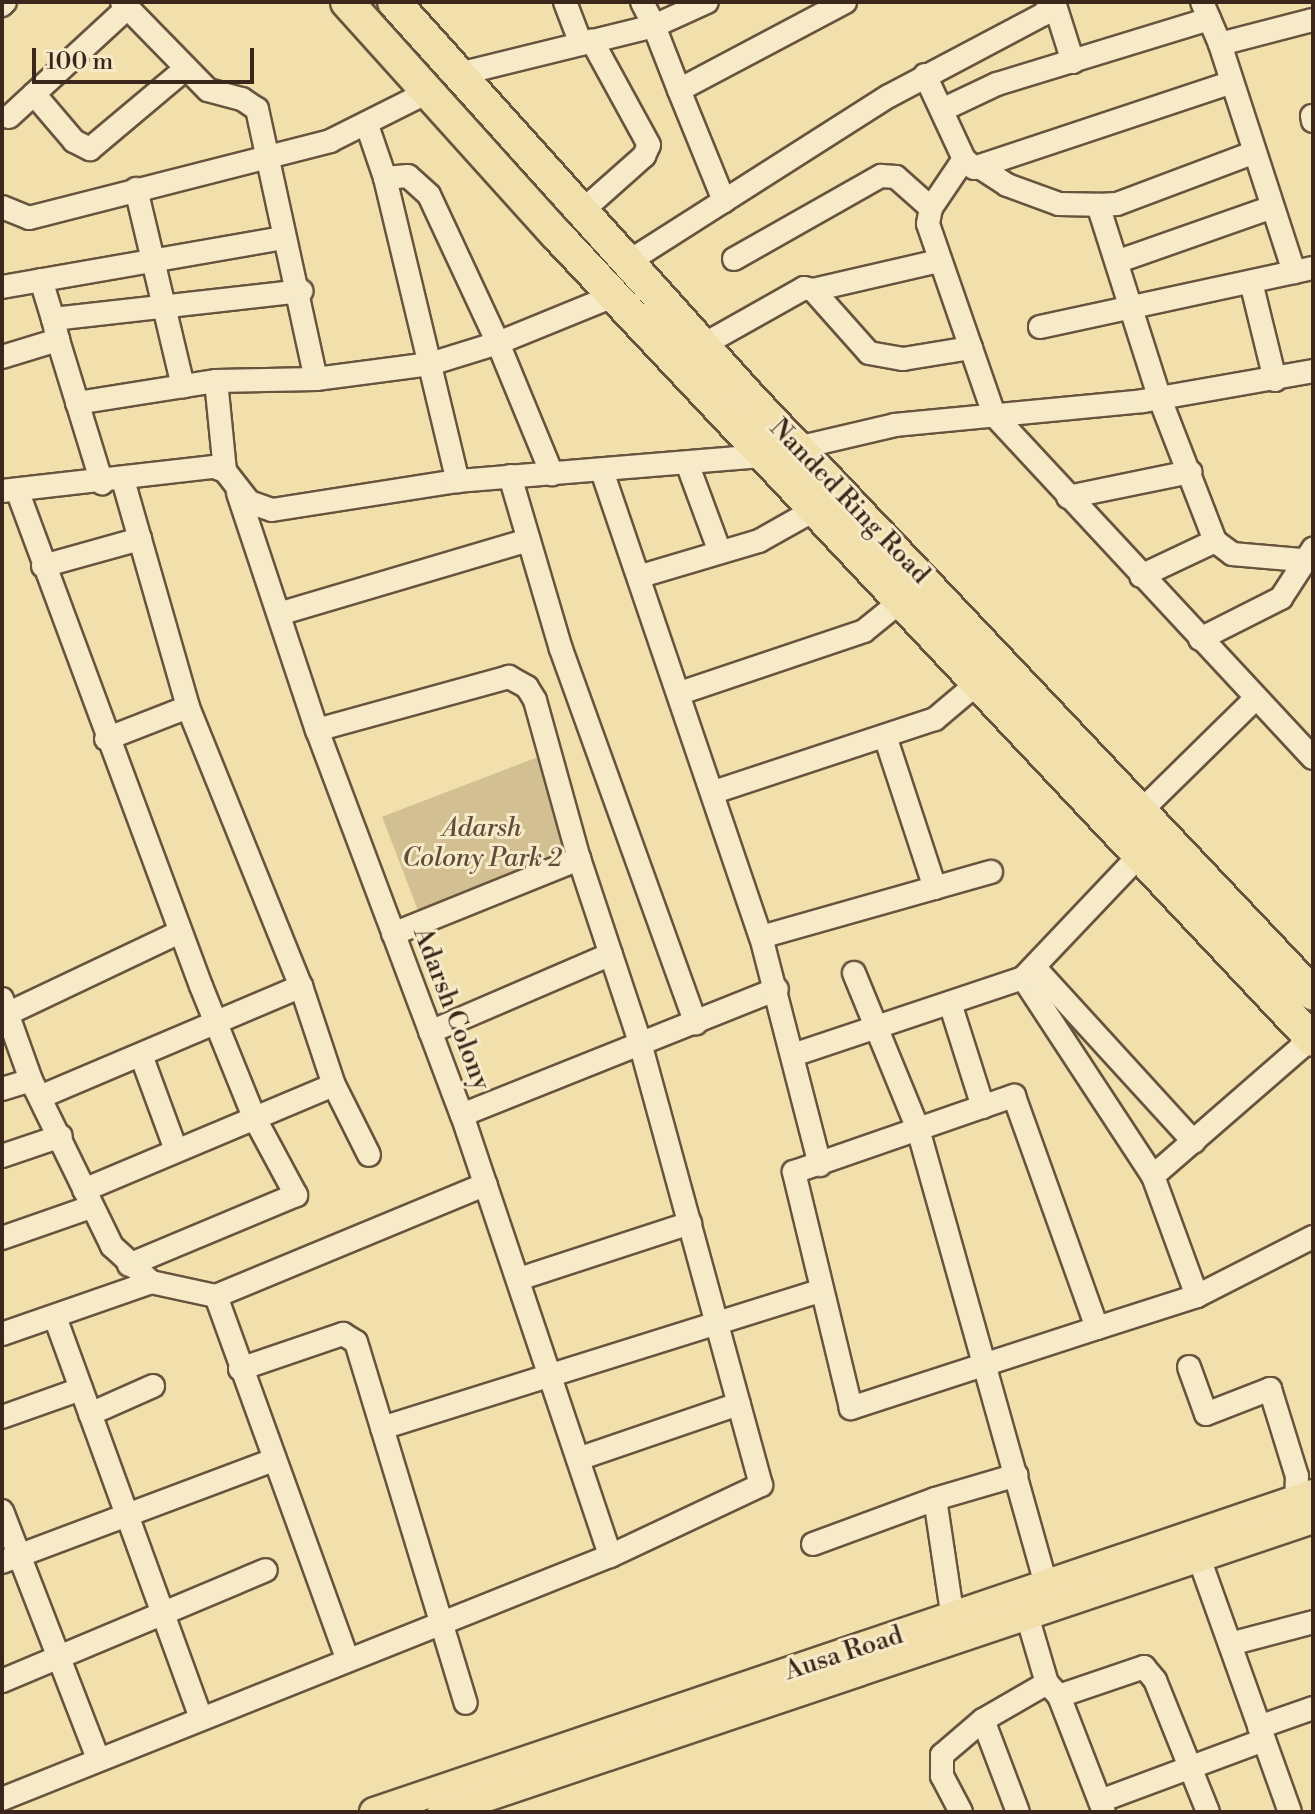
<!DOCTYPE html>
<style>
body{margin:0}
#map{position:relative;width:1315px;height:1814px;overflow:hidden;background:#f1dfac;font-family:"Libre Bodoni",serif}
div>[style]{position:absolute}
.green>*{inset:0;background:#d2c093;transform-origin:0 0}
.roads{filter:drop-shadow(2px 0 #68543e) drop-shadow(-2px 0 #68543e) drop-shadow(0 2px #68543e) drop-shadow(0 -2px #68543e)}
.minor>*{height:22px;margin:-11px;padding:0 11px;transform-origin:11px;border-radius:11px;background:#f6eac9}
.major>*{height:28px;margin:-14px;padding:0 14px;transform-origin:14px;border-radius:14px;background:#f1dfac}
.highway>*{height:32px;margin:-16px;padding:0 16px;transform-origin:16px;border-radius:16px;background:#f1dfac}
span{translate:-50% -50%;white-space:nowrap;text-align:center;line-height:1.15;-webkit-text-stroke:6px #f6eac9;paint-order:stroke}
.street-label{font-size:26px;color:#3a261a}
.park-label{font-size:26px;color:#604c38;font-style:italic}
.frame{position:absolute;inset:0;border:4px solid #3a261a;pointer-events:none}
.scale{position:absolute;left:32px;top:48px;width:222px;height:36px;box-sizing:border-box;border:4px solid #3a261a;border-top:0;padding-left:10px;font-size:24px;line-height:28px;white-space:nowrap;color:#3a261a;-webkit-text-stroke:6px #f6eac9;paint-order:stroke}
</style>
<div id="map">
<div class="green">
<div style="left:538px;top:757px;width:124px;height:167px;rotate:69deg"></div>
</div>
<div class="roads">
<div class="minor">
<div style="left:122px;top:2px;width:123px;rotate:45.7deg"></div>
<div style="left:208px;top:90px;width:35px;rotate:15deg"></div>
<div style="left:242px;top:99px;width:18px;rotate:34deg"></div>
<div style="left:257px;top:109px;width:276px;rotate:77.7deg"></div>
<div style="left:565px;top:2px;width:45px;rotate:69.1deg"></div>
<div style="left:642px;top:2px;width:27px;rotate:63deg"></div>
<div style="left:654px;top:26px;width:58px;rotate:-24.4deg"></div>
<div style="left:1054px;top:2px;width:63px;rotate:72.4deg"></div>
<div style="left:1202px;top:2px;width:46px;rotate:66.8deg"></div>
<div style="left:1220px;top:44px;width:96px;rotate:-14.5deg"></div>
<div style="left:2px;top:5px;width:4px;rotate:-45deg"></div>
<div style="left:1220px;top:44px;width:240px;rotate:72deg"></div>
<div style="left:459px;top:74px;width:201px;rotate:-13.8deg"></div>
<div style="left:654px;top:26px;width:69px;rotate:68.7deg"></div>
<div style="left:679px;top:90px;width:188px;rotate:-27.9deg"></div>
<div style="left:925px;top:75px;width:93px;rotate:65.1deg"></div>
<div style="left:964px;top:159px;width:13px;rotate:42deg"></div>
<div style="left:974px;top:168px;width:272px;rotate:-18.4deg"></div>
<div style="left:679px;top:90px;width:120px;rotate:67.9deg"></div>
<div style="left:34px;top:94px;width:62px;rotate:49.6deg"></div>
<div style="left:74px;top:141px;width:18px;rotate:27deg"></div>
<div style="left:90px;top:149px;width:123px;rotate:-40deg"></div>
<div style="left:944px;top:109px;width:59px;rotate:-25.3deg"></div>
<div style="left:997px;top:84px;width:222px;rotate:-17deg"></div>
<div style="left:1312px;top:116px;width:5px;rotate:79deg"></div>
<div style="left:9px;top:117px;width:161px;rotate:-42.7deg"></div>
<div style="left:367px;top:125px;width:56px;rotate:71.2deg"></div>
<div style="left:385px;top:178px;width:312px;rotate:76.5deg"></div>
<div style="left:964px;top:159px;width:59px;rotate:124deg"></div>
<div style="left:931px;top:208px;width:16px;rotate:101deg"></div>
<div style="left:928px;top:224px;width:202px;rotate:70.9deg"></div>
<div style="left:994px;top:415px;width:468px;rotate:47.1deg"></div>
<div style="left:981px;top:168px;width:31px;rotate:33deg"></div>
<div style="left:1007px;top:185px;width:55px;rotate:20.1deg"></div>
<div style="left:1059px;top:204px;width:39px;rotate:1deg"></div>
<div style="left:1098px;top:205px;width:19px;rotate:-3deg"></div>
<div style="left:1117px;top:204px;width:147px;rotate:-20.6deg"></div>
<div style="left:385px;top:178px;width:23px;rotate:-5deg"></div>
<div style="left:408px;top:176px;width:28px;rotate:42deg"></div>
<div style="left:429px;top:195px;width:163px;rotate:65deg"></div>
<div style="left:498px;top:343px;width:124px;rotate:-22.2deg"></div>
<div style="left:136px;top:189px;width:203px;rotate:76.6deg"></div>
<div style="left:1098px;top:205px;width:204px;rotate:72.3deg"></div>
<div style="left:1160px;top:399px;width:152px;rotate:68.8deg"></div>
<div style="left:1215px;top:541px;width:21px;rotate:37deg"></div>
<div style="left:1232px;top:554px;width:81px;rotate:4.9deg"></div>
<div style="left:2px;top:207px;width:29px;rotate:22deg"></div>
<div style="left:29px;top:218px;width:311px;rotate:-14.3deg"></div>
<div style="left:330px;top:141px;width:110px;rotate:-26.6deg"></div>
<div style="left:582px;top:211px;width:83px;rotate:-41.6deg"></div>
<div style="left:644px;top:156px;width:12px;rotate:-66deg"></div>
<div style="left:649px;top:145px;width:119px;rotate:-118.7deg"></div>
<div style="left:734px;top:259px;width:169px;rotate:-29.5deg"></div>
<div style="left:881px;top:176px;width:15px;rotate:4deg"></div>
<div style="left:896px;top:177px;width:47px;rotate:41.5deg"></div>
<div style="left:1119px;top:261px;width:162px;rotate:-19.4deg"></div>
<div style="left:628px;top:262px;width:309px;rotate:-32.5deg"></div>
<div style="left:889px;top:96px;width:175px;rotate:-27.9deg"></div>
<div style="left:1044px;top:14px;width:14px;rotate:-56deg"></div>
<div style="left:41px;top:280px;width:41px;rotate:72.9deg"></div>
<div style="left:1251px;top:282px;width:101px;rotate:76.2deg"></div>
<div style="left:2px;top:287px;width:286px;rotate:-9.9deg"></div>
<div style="left:813px;top:290px;width:129px;rotate:-13deg"></div>
<div style="left:1040px;top:327px;width:279px;rotate:-12.2deg"></div>
<div style="left:58px;top:340px;width:150px;rotate:72.9deg"></div>
<div style="left:703px;top:345px;width:116px;rotate:-29.4deg"></div>
<div style="left:804px;top:288px;width:9px;rotate:13deg"></div>
<div style="left:813px;top:290px;width:84px;rotate:48.4deg"></div>
<div style="left:869px;top:353px;width:35px;rotate:10deg"></div>
<div style="left:903px;top:359px;width:69px;rotate:-9.2deg"></div>
<div style="left:2px;top:357px;width:59px;rotate:-16.9deg"></div>
<div style="left:58px;top:340px;width:22px;rotate:-103deg"></div>
<div style="left:53px;top:319px;width:250px;rotate:-6.4deg"></div>
<div style="left:77px;top:403px;width:141px;rotate:-9deg"></div>
<div style="left:687px;top:463px;width:95px;rotate:69.7deg"></div>
<div style="left:225px;top:471px;width:90px;rotate:-95.7deg"></div>
<div style="left:216px;top:381px;width:100px;rotate:-1.1deg"></div>
<div style="left:316px;top:379px;width:115px;rotate:-7.5deg"></div>
<div style="left:430px;top:364px;width:71px;rotate:-17.2deg"></div>
<div style="left:498px;top:343px;width:142px;rotate:67.6deg"></div>
<div style="left:602px;top:471px;width:492px;rotate:71.2deg"></div>
<div style="left:510px;top:476px;width:180px;rotate:73.6deg"></div>
<div style="left:561px;top:649px;width:398px;rotate:70.2deg"></div>
<div style="left:123px;top:480px;width:236px;rotate:74deg"></div>
<div style="left:17px;top:490px;width:529px;rotate:69.65deg"></div>
<div style="left:201px;top:986px;width:141px;rotate:68deg"></div>
<div style="left:254px;top:1117px;width:89px;rotate:61.7deg"></div>
<div style="left:296px;top:1195px;width:181px;rotate:157.3deg"></div>
<div style="left:2px;top:491px;width:213px;rotate:-6.5deg"></div>
<div style="left:214px;top:467px;width:12px;rotate:20deg"></div>
<div style="left:225px;top:471px;width:39px;rotate:52deg"></div>
<div style="left:249px;top:502px;width:24px;rotate:19deg"></div>
<div style="left:272px;top:510px;width:188px;rotate:-8.9deg"></div>
<div style="left:458px;top:481px;width:306px;rotate:-4.7deg"></div>
<div style="left:763px;top:456px;width:136px;rotate:-13.2deg"></div>
<div style="left:895px;top:425px;width:249px;rotate:-5.5deg"></div>
<div style="left:1143px;top:401px;width:173px;rotate:-10deg"></div>
<div style="left:238px;top:493px;width:250px;rotate:71.6deg"></div>
<div style="left:317px;top:730px;width:411px;rotate:69.4deg"></div>
<div style="left:462px;top:1115px;width:465px;rotate:71.4deg"></div>
<div style="left:1068px;top:497px;width:125px;rotate:-11.6deg"></div>
<div style="left:43px;top:566px;width:101px;rotate:-15.6deg"></div>
<div style="left:641px;top:576px;width:123px;rotate:-16.5deg"></div>
<div style="left:759px;top:541px;width:63px;rotate:-29.4deg"></div>
<div style="left:1141px;top:576px;width:82px;rotate:-25.3deg"></div>
<div style="left:282px;top:613px;width:257px;rotate:-16.5deg"></div>
<div style="left:1200px;top:639px;width:91px;rotate:-26.8deg"></div>
<div style="left:1281px;top:598px;width:59px;rotate:-56.9deg"></div>
<div style="left:680px;top:693px;width:194px;rotate:-18.6deg"></div>
<div style="left:864px;top:631px;width:48px;rotate:-39deg"></div>
<div style="left:885px;top:736px;width:160px;rotate:71.8deg"></div>
<div style="left:106px;top:739px;width:88px;rotate:-21.3deg"></div>
<div style="left:188px;top:707px;width:301px;rotate:68deg"></div>
<div style="left:301px;top:986px;width:104px;rotate:71.6deg"></div>
<div style="left:334px;top:1085px;width:78px;rotate:63.4deg"></div>
<div style="left:714px;top:792px;width:233px;rotate:-18.3deg"></div>
<div style="left:935px;top:719px;width:57px;rotate:-40.1deg"></div>
<div style="left:1142px;top:810px;width:158px;rotate:-44.5deg"></div>
<div style="left:393px;top:934px;width:201px;rotate:-22deg"></div>
<div style="left:1036px;top:969px;width:234px;rotate:47.6deg"></div>
<div style="left:854px;top:973px;width:169px;rotate:67.7deg"></div>
<div style="left:918px;top:1129px;width:489px;rotate:74.3deg"></div>
<div style="left:1023px;top:978px;width:237px;rotate:56.7deg"></div>
<div style="left:1153px;top:1176px;width:128px;rotate:69.9deg"></div>
<div style="left:2px;top:999px;width:86px;rotate:70.3deg"></div>
<div style="left:31px;top:1080px;width:185px;rotate:64deg"></div>
<div style="left:112px;top:1246px;width:53px;rotate:42.7deg"></div>
<div style="left:151px;top:1282px;width:66px;rotate:12.2deg"></div>
<div style="left:216px;top:1296px;width:292px;rotate:-22.5deg"></div>
<div style="left:950px;top:1003px;width:109px;rotate:72.4deg"></div>
<div style="left:7px;top:1014px;width:191px;rotate:-25.4deg"></div>
<div style="left:430px;top:1032px;width:197px;rotate:-23.3deg"></div>
<div style="left:141px;top:1055px;width:101px;rotate:69.8deg"></div>
<div style="left:793px;top:1055px;width:243px;rotate:-18.5deg"></div>
<div style="left:1023px;top:978px;width:167px;rotate:-46.5deg"></div>
<div style="left:2px;top:1089px;width:30px;rotate:-17deg"></div>
<div style="left:40px;top:1097px;width:284px;rotate:-23deg"></div>
<div style="left:462px;top:1115px;width:339px;rotate:-21.8deg"></div>
<div style="left:2px;top:1156px;width:62px;rotate:-18.7deg"></div>
<div style="left:820px;top:1165px;width:236px;rotate:-104.5deg"></div>
<div style="left:761px;top:937px;width:239px;rotate:-15.8deg"></div>
<div style="left:1153px;top:1176px;width:211px;rotate:-41deg"></div>
<div style="left:84px;top:1190px;width:271px;rotate:-22.8deg"></div>
<div style="left:2px;top:1238px;width:94px;rotate:-19.2deg"></div>
<div style="left:519px;top:1279px;width:180px;rotate:-18.1deg"></div>
<div style="left:216px;top:1296px;width:387px;rotate:70.1deg"></div>
<div style="left:55px;top:1317px;width:427px;rotate:70deg"></div>
<div style="left:1097px;top:1328px;width:259px;rotate:162deg"></div>
<div style="left:851px;top:1408px;width:243px;rotate:-103.6deg"></div>
<div style="left:794px;top:1172px;width:233px;rotate:-19.1deg"></div>
<div style="left:1014px;top:1096px;width:246px;rotate:70.3deg"></div>
<div style="left:1097px;top:1328px;width:105px;rotate:-17.7deg"></div>
<div style="left:1197px;top:1296px;width:130px;rotate:-27deg"></div>
<div style="left:2px;top:1334px;width:158px;rotate:-19.2deg"></div>
<div style="left:1189px;top:1367px;width:50px;rotate:70.1deg"></div>
<div style="left:1206px;top:1414px;width:69px;rotate:-21.3deg"></div>
<div style="left:1270px;top:1389px;width:91px;rotate:72.8deg"></div>
<div style="left:1297px;top:1476px;width:24px;rotate:92deg"></div>
<div style="left:240px;top:1369px;width:109px;rotate:-18.8deg"></div>
<div style="left:343px;top:1334px;width:15px;rotate:32deg"></div>
<div style="left:356px;top:1342px;width:377px;rotate:73.1deg"></div>
<div style="left:90px;top:1414px;width:69px;rotate:-24deg"></div>
<div style="left:2px;top:1417px;width:84px;rotate:-19.5deg"></div>
<div style="left:382px;top:1428px;width:461px;rotate:-17.4deg"></div>
<div style="left:578px;top:1459px;width:170px;rotate:-18.9deg"></div>
<div style="left:2px;top:1511px;width:266px;rotate:68.8deg"></div>
<div style="left:813px;top:1544px;width:130px;rotate:-20.2deg"></div>
<div style="left:1199px;top:1558px;width:270px;rotate:70.3deg"></div>
<div style="left:2px;top:1562px;width:290px;rotate:-20.6deg"></div>
<div style="left:1023px;top:1602px;width:84px;rotate:73.5deg"></div>
<div style="left:1047px;top:1683px;width:18px;rotate:47deg"></div>
<div style="left:1059px;top:1696px;width:124px;rotate:68.8deg"></div>
<div style="left:953px;top:1619px;width:121px;rotate:-98.5deg"></div>
<div style="left:935px;top:1499px;width:85px;rotate:-16.3deg"></div>
<div style="left:1230px;top:1644px;width:86px;rotate:-14.8deg"></div>
<div style="left:2px;top:1681px;width:286px;rotate:-22.8deg"></div>
<div style="left:1059px;top:1696px;width:90px;rotate:-18.8deg"></div>
<div style="left:1144px;top:1667px;width:17px;rotate:50deg"></div>
<div style="left:1155px;top:1680px;width:142px;rotate:68.1deg"></div>
<div style="left:983px;top:1720px;width:98px;rotate:69.2deg"></div>
<div style="left:1259px;top:1727px;width:57px;rotate:-19.4deg"></div>
<div style="left:2px;top:1799px;width:655px;rotate:-21.79deg"></div>
<div style="left:610px;top:1556px;width:167px;rotate:-25.2deg"></div>
<div style="left:761px;top:1485px;width:456px;rotate:-105.3deg"></div>
<div style="left:641px;top:1045px;width:196px;rotate:-108.4deg"></div>
<div style="left:579px;top:859px;width:165px;rotate:-105.5deg"></div>
<div style="left:535px;top:700px;width:15px;rotate:-122deg"></div>
<div style="left:527px;top:687px;width:21px;rotate:-151deg"></div>
<div style="left:509px;top:677px;width:199px;rotate:164.6deg"></div>
<div style="left:1100px;top:1801px;width:175px;rotate:-20.4deg"></div>
<div style="left:961px;top:1812px;width:41px;rotate:-117.8deg"></div>
<div style="left:942px;top:1776px;width:21px;rotate:-90deg"></div>
<div style="left:942px;top:1755px;width:54px;rotate:-40.5deg"></div>
<div style="left:983px;top:1720px;width:74px;rotate:-30deg"></div>
</div>
<div class="major">
<div style="left:374px;top:1812px;width:991px;rotate:-18.71deg"></div>
<div style="left:442px;top:1812px;width:919px;rotate:-18.59deg"></div>
</div>
<div class="highway">
<div style="left:347px;top:2px;width:314px;rotate:48deg"></div>
<div style="left:557px;top:235px;width:1104px;rotate:46.8deg"></div>
<div style="left:394px;top:2px;width:534px;rotate:48.04deg"></div>
<div style="left:751px;top:399px;width:818px;rotate:46.63deg"></div>
</div>
</div>
<div class="street-label">
<span style="left:849px;top:502px;rotate:46deg">Nanded Ring Road</span>
<span style="left:451px;top:1009px;rotate:69deg">Adarsh Colony</span>
<span style="left:844px;top:1654px;rotate:-18deg">Ausa Road</span>
</div>
<div class="park-label">
<span style="left:482px;top:844px">Adarsh<br>Colony Park 2</span>
</div>
<div class="frame"></div>
<div class="scale">100 m</div>
</div>
